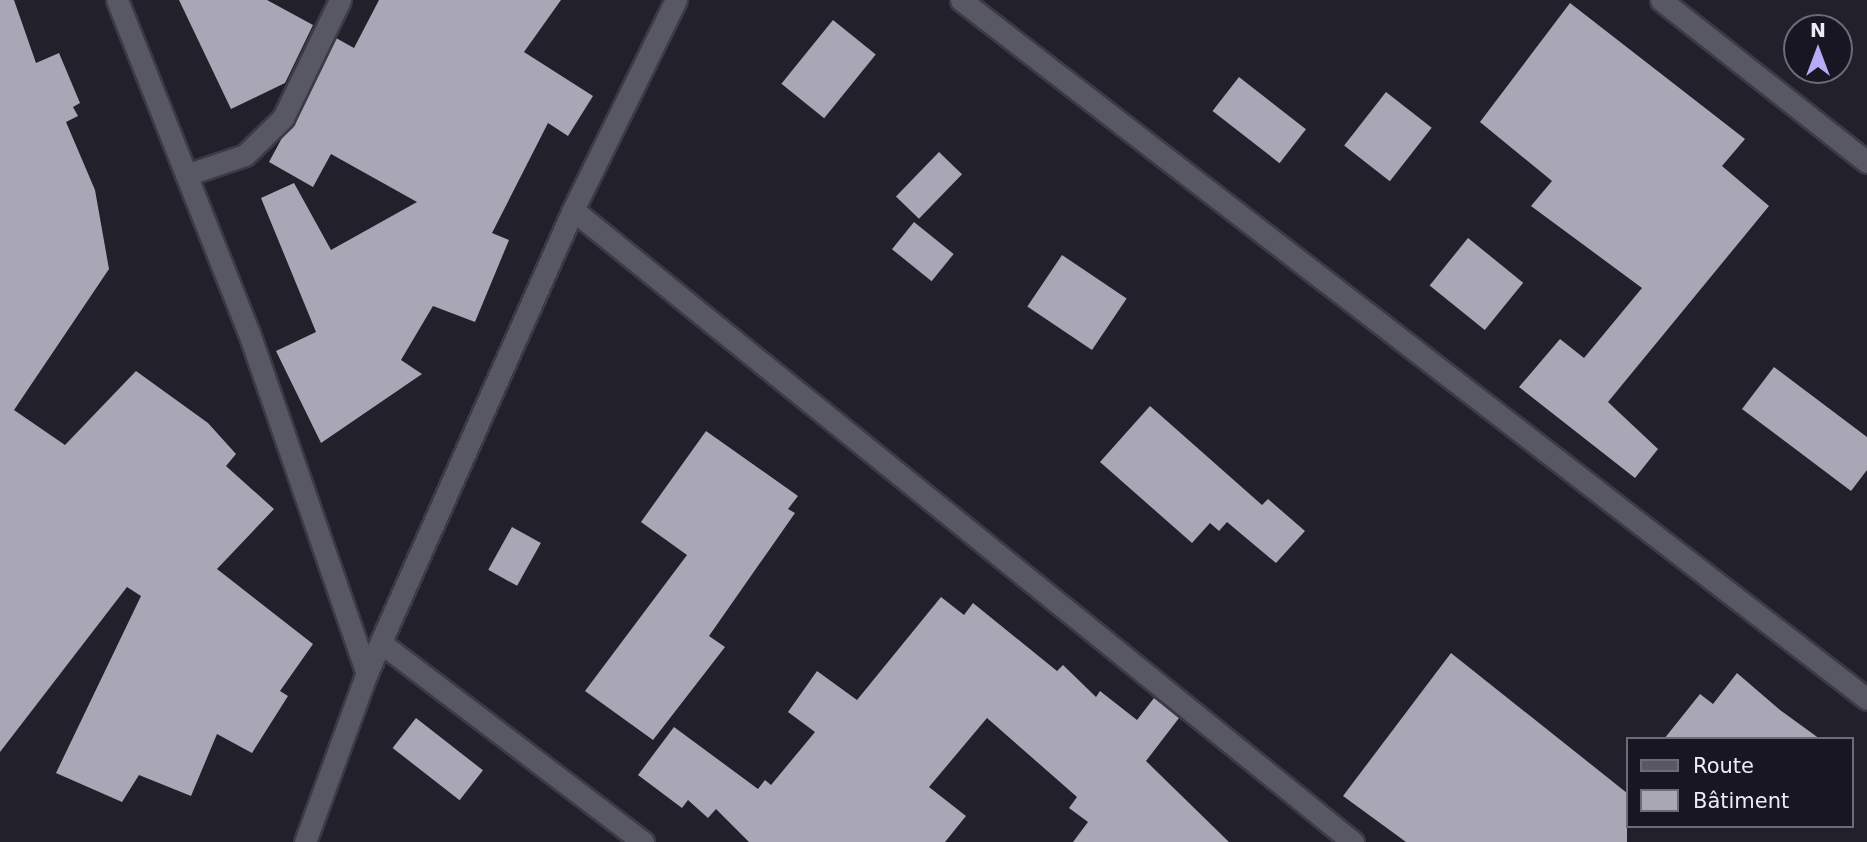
<!DOCTYPE html>
<meta charset="utf-8">
<style>
body{margin:0}
#map{position:relative;width:1867px;height:842px;overflow:hidden;background:#21202b;font-family:"DejaVu Sans",sans-serif}
div>[style]{position:absolute}
.building>*{inset:0;background:#a9a7b6;transform-origin:0 0}
.roads{filter:drop-shadow(2px 0 #3c3b45) drop-shadow(-2px 0 #3c3b45) drop-shadow(0 2px #3c3b45) drop-shadow(0 -2px #3c3b45)}
.minor>*{height:21px;margin:-10.5px;padding:0 10.5px;transform-origin:10.5px;border-radius:10.5px;background:#585764}
span{translate:-50% -50%;white-space:nowrap;text-align:center;line-height:1.15;-webkit-text-stroke:7px #181622;paint-order:stroke}
.legend{position:absolute;left:1626px;top:737px;width:228px;height:91px;box-sizing:border-box;background:#181622;border:2px solid #6d6b76;margin:0;padding:9px 12px;list-style:none;font-size:21px;color:#ecebf4}
.legend li{display:flex;align-items:center;gap:14px;height:35px}
.legend b{width:35px;border:2px solid #6d6b76}
.north{position:absolute;left:1783px;top:14px;width:70px;height:70px;box-sizing:border-box;background:#181622;border:2px solid #6d6b76;border-radius:50%;rotate:0deg;font-size:19px;font-weight:700;line-height:28px;text-align:center;color:#ecebf4}
.north::after{content:'';display:block;margin:auto;width:24px;height:32px;background:#b7abf8;clip-path:polygon(50% 0,100% 100%,50% 72%,0 100%)}
</style>
<div id="map">
<div class="building">
<div style="clip-path:polygon(0 0,14px 0,36px 63px,59px 53px,80px 103px,73px 107px,78px 116px,66px 122px,95px 190px,109px 269px,14px 410px,65px 445px,136px 371px,208px 423px,236px 454px,226px 466px,274px 509px,217px 569px,313px 644px,280px 691px,288px 696px,252px 753px,217px 734px,191px 796px,139px 775px,122px 802px,56px 773px,141px 596px,127px 587px,0 752px)"></div>
<div style="clip-path:polygon(179px 0,267px 0,313px 25px,285px 83px,231px 109px)"></div>
<div style="clip-path:polygon(379px 0,561px 0,524px 52px,593px 96px,568px 136px,548px 123px,492px 233px,509px 240px,475px 322px,433px 306px,401px 360px,422px 374px,321px 443px,276px 351px,316px 332px,261px 198px,294px 183px,331px 250px,417px 202px,331px 154px,313px 187px,269px 162px,336px 38px,354px 48px)"></div>
<div style="clip-path:polygon(1570px 3px,1745px 139px,1722px 166px,1769px 206px,1608px 402px,1658px 449px,1635px 478px,1519px 387px,1560px 339px,1584px 358px,1642px 288px,1531px 206px,1552px 181px,1480px 122px)"></div>
<div style="left:833px;top:20px;width:55px;height:82px;rotate:39deg"></div>
<div style="left:1239px;top:77px;width:85px;height:43px;rotate:38deg"></div>
<div style="left:1386px;top:92px;width:58px;height:68px;rotate:38deg"></div>
<div style="left:939px;top:152px;width:32px;height:62px;rotate:44deg"></div>
<div style="left:914px;top:222px;width:51px;height:35px;rotate:39deg"></div>
<div style="left:1468px;top:238px;width:71px;height:61px;rotate:39deg"></div>
<div style="left:1062px;top:255px;width:78px;height:62px;rotate:34deg"></div>
<div style="clip-path:polygon(1774px 367px,1867px 437px,1867px 470px,1851px 491px,1742px 409px)"></div>
<div style="clip-path:polygon(1150px 406px,1262px 505px,1268px 499px,1305px 531px,1276px 563px,1227px 522px,1219px 531px,1210px 523px,1192px 543px,1100px 462px)"></div>
<div style="clip-path:polygon(706px 431px,798px 496px,788px 509px,795px 513px,709px 636px,725px 647px,653px 740px,585px 691px,687px 555px,641px 522px)"></div>
<div style="left:512px;top:527px;width:33px;height:49px;rotate:29deg"></div>
<div style="clip-path:polygon(941px 597px,964px 615px,973px 603px,1057px 671px,1063px 665px,1096px 697px,1100px 691px,1137px 720px,1154px 698px,1179px 718px,1146px 761px,1229px 842px,1073px 842px,1088px 822px,1069px 808px,1077px 797px,987px 718px,929px 787px,966px 816px,945px 842px,749px 842px,716px 809px,708px 818px,688px 800px,682px 808px,638px 775px,674px 727px,758px 789px,765px 780px,771px 785px,815px 732px,788px 712px,817px 671px,857px 700px)"></div>
<div style="clip-path:polygon(1451px 653px,1627px 793px,1627px 842px,1406px 842px,1343px 796px)"></div>
<div style="clip-path:polygon(1737px 673px,1780px 710px,1820px 739px,1664px 739px,1700px 694px,1713px 704px)"></div>
<div style="left:416px;top:718px;width:85px;height:38px;rotate:38deg"></div>
</div>
<div class="roads">
<div class="minor">
<div style="left:117px;top:0;width:358px;rotate:68.4deg"></div>
<div style="left:249px;top:333px;width:360px;rotate:70.9deg"></div>
<div style="left:961px;top:0;width:1144px;rotate:37.65deg"></div>
<div style="left:1661px;top:0;width:262px;rotate:38.2deg"></div>
<div style="left:186px;top:175px;width:62px;rotate:-18.7deg"></div>
<div style="left:245px;top:155px;width:53px;rotate:-44.2deg"></div>
<div style="left:283px;top:118px;width:131px;rotate:-64.2deg"></div>
<div style="left:573px;top:210px;width:1004px;rotate:39.02deg"></div>
<div style="left:381px;top:643px;width:329px;rotate:37.2deg"></div>
<div style="left:305px;top:842px;width:180px;rotate:-69.9deg"></div>
<div style="left:367px;top:673px;width:507px;rotate:-66.01deg"></div>
<div style="left:573px;top:210px;width:234px;rotate:-63.9deg"></div>
</div>
</div>
<ul class="legend">
<li><b style="height:9px;background:#585764"></b>Route</li>
<li><b style="height:19px;background:#a9a7b6"></b>Bâtiment</li>
</ul>
<div class="north">N</div>
</div>
